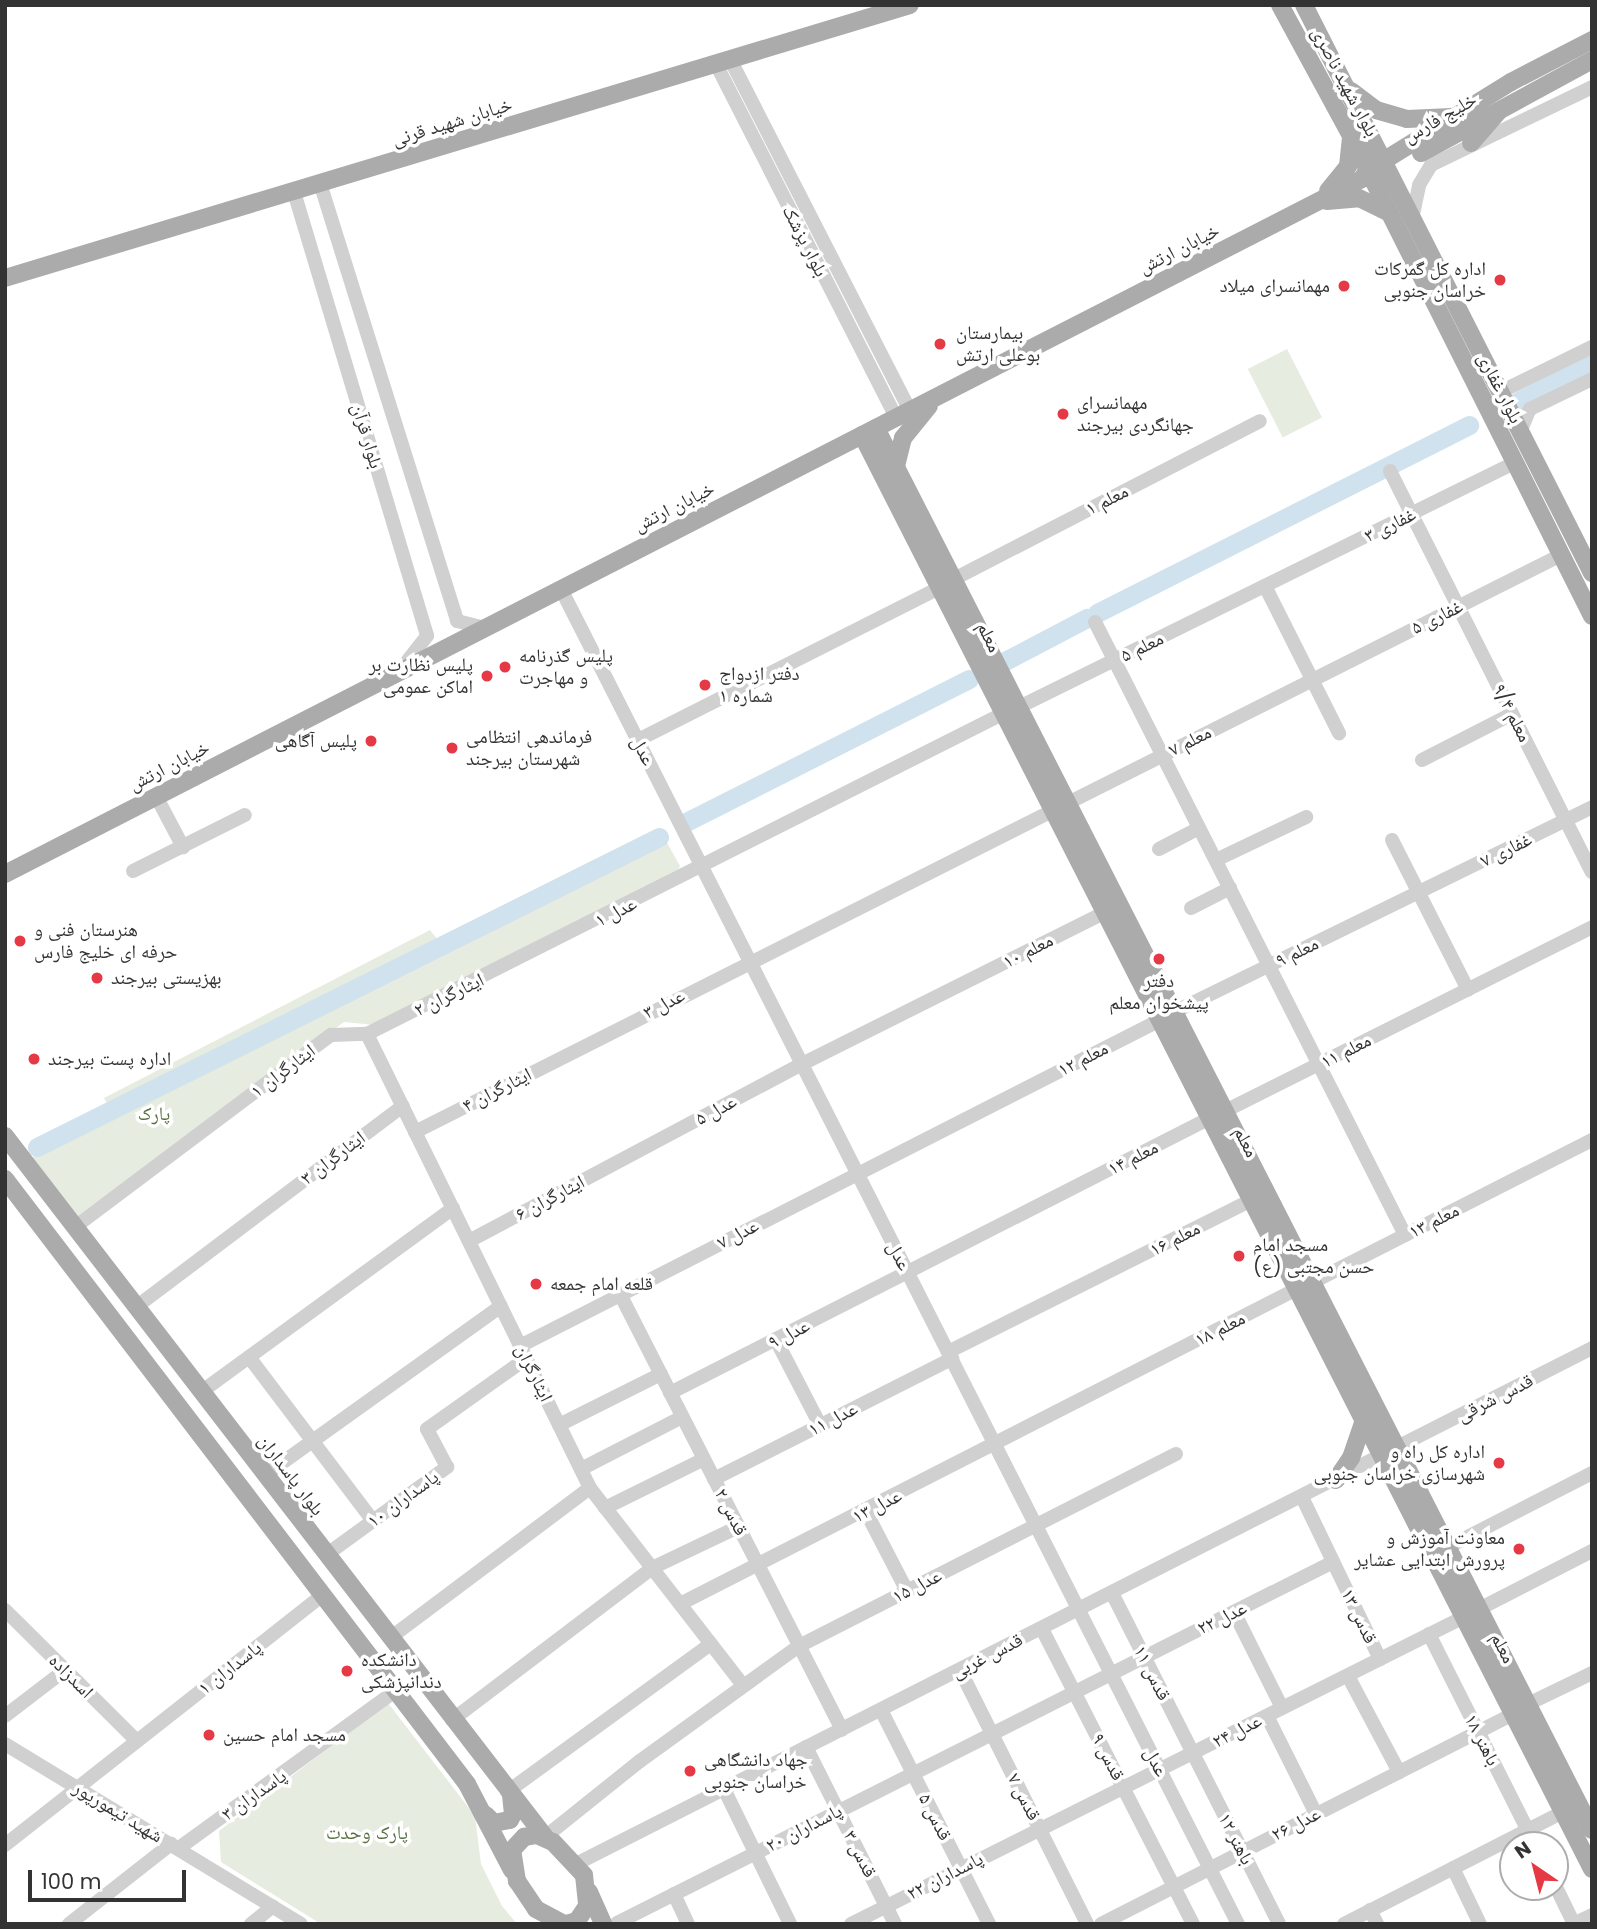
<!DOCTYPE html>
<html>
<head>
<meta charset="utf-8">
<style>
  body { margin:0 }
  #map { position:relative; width:1597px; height:1929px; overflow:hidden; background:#fff; font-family:Poppins,"Noto Naskh Arabic",sans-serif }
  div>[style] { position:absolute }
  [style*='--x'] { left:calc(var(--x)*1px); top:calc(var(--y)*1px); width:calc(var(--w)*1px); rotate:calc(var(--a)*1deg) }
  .green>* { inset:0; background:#e6ecdf; transform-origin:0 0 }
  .river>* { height:19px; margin:-9.5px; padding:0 9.5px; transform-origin:9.5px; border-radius:9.5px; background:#cfe2ee }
  .minor>* { height:14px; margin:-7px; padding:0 7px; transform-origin:7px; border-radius:7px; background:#d0d0d0 }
  .major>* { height:18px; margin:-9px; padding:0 9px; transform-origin:9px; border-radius:9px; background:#ababab }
  .dots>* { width:19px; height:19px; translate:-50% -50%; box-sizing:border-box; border:4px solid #fff; border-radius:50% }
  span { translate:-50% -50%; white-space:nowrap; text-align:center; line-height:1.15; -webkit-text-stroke:7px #fff; paint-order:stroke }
  .street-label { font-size:19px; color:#333 }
  .poi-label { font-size:19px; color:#333 }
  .right { translate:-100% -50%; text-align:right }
  .left { translate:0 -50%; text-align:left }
  .park-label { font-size:19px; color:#56703f }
  .frame { position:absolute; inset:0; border:7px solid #333; pointer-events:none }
  .north { position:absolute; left:1499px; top:1831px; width:70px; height:70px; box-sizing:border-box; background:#fff; border:2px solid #adadad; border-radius:50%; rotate:325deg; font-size:19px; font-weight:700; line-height:28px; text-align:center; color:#333 }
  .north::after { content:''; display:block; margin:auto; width:24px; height:32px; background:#e63946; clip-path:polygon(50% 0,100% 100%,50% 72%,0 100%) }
  .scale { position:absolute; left:28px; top:1870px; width:158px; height:32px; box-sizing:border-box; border:4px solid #333; border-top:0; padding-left:9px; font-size:21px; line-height:24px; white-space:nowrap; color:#333; -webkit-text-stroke:5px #fff; paint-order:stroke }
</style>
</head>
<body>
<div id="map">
  <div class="green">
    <div style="left:1287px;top:349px;width:77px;height:44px;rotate:63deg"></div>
    <div style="clip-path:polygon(661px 832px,680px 866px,676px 874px,375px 1025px,344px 1022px,77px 1217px,31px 1158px,114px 1116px,104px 1098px,430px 930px,437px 939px)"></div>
    <div style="clip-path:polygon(388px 1703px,475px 1816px,481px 1864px,502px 1906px,517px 1924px,321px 1924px,221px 1862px,219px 1831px)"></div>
  </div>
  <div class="river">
    <div style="--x:1518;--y:401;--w:83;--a:-26.6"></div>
    <div style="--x:1097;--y:613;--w:417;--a:-26.8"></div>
    <div style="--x:1005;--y:661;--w:93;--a:-27.7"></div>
    <div style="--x:686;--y:822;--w:317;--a:-26.8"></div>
    <div style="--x:37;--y:1147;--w:695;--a:-26.49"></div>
  </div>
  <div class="minor">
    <div style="--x:730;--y:59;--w:394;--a:62.9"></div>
    <div style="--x:716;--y:64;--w:396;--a:63"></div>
    <div style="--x:320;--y:183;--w:459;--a:72.6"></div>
    <div style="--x:457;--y:621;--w:29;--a:14"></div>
    <div style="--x:294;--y:192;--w:463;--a:73.3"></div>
    <div style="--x:427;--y:636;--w:42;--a:128.2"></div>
    <div style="--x:1412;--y:219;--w:35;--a:-78"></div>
    <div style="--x:1419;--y:185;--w:23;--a:-59"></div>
    <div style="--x:1431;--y:165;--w:179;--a:-25.8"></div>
    <div style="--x:1500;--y:392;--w:102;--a:-26.1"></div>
    <div style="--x:1520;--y:432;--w:25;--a:-67"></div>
    <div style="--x:1530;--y:409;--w:69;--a:-25.8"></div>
    <div style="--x:1390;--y:471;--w:449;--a:63.3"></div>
    <div style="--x:954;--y:579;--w:344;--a:-27.3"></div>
    <div style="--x:1265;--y:586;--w:165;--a:63.3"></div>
    <div style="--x:561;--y:589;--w:1497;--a:63.11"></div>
    <div style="--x:1095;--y:622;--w:687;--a:63.17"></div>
    <div style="--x:1019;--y:707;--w:552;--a:-26.24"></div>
    <div style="--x:638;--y:740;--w:339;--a:-26.8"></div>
    <div style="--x:1422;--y:760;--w:101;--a:-27.1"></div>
    <div style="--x:156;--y:796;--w:58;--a:62.1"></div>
    <div style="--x:1068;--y:803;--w:552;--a:-26.7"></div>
    <div style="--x:1392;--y:840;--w:168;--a:63.1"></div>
    <div style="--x:1159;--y:849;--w:45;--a:-27.7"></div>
    <div style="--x:1216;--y:860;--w:100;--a:-25.5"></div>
    <div style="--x:133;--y:871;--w:125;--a:-26.6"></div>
    <div style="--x:1191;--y:908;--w:44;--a:-27.1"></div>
    <div style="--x:1174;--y:1012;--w:466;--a:-26.1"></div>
    <div style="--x:367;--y:1034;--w:506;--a:63.84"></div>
    <div style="--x:590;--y:1488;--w:249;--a:52.2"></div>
    <div style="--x:1225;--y:1111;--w:411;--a:-26.6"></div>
    <div style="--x:415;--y:1132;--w:716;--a:-26.74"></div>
    <div style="--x:75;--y:1227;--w:320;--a:-36.9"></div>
    <div style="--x:331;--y:1035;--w:36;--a:-2"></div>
    <div style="--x:367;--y:1034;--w:713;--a:-26.74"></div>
    <div style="--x:469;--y:1241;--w:377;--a:-28"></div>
    <div style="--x:802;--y:1064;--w:339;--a:-26.6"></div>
    <div style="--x:1313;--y:1282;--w:313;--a:-27"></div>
    <div style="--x:620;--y:1294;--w:489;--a:63"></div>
    <div style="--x:136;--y:1307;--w:334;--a:-37"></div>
    <div style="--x:776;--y:1340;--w:96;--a:62.6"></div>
    <div style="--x:520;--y:1346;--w:718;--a:-26.99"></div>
    <div style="--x:948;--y:1352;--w:340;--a:-26.6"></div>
    <div style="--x:249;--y:1357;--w:206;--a:52.9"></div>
    <div style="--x:201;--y:1392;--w:312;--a:-36.1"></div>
    <div style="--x:670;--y:1393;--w:606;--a:-26.99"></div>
    <div style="--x:559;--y:1425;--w:114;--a:-26.6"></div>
    <div style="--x:581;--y:1469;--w:114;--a:-27.2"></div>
    <div style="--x:265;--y:1475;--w:290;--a:-35.6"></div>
    <div style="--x:714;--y:1479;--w:267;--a:-26.8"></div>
    <div style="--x:1302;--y:1497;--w:180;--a:64.3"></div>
    <div style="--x:605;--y:1508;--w:110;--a:-26.3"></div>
    <div style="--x:866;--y:1512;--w:89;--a:62.6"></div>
    <div style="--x:1448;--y:1547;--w:162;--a:-27.2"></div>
    <div style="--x:326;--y:1555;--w:150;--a:-36"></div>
    <div style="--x:447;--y:1467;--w:43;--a:-117.8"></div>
    <div style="--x:427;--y:1429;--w:123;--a:-35.4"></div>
    <div style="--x:1112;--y:1593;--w:371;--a:63.2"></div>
    <div style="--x:680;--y:1604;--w:693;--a:-27.05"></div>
    <div style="--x:1479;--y:1609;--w:127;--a:-27.2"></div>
    <div style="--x:5;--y:1610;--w:186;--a:44.8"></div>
    <div style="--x:1234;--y:1612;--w:107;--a:63.4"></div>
    <div style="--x:1042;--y:1629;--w:331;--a:62.9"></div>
    <div style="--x:1429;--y:1634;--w:236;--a:63.3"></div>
    <div style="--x:390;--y:1638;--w:250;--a:-36.9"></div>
    <div style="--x:960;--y:1670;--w:284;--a:63.4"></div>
    <div style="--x:1348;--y:1676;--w:109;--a:62"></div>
    <div style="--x:1528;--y:1704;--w:71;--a:-25.8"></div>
    <div style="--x:881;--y:1710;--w:240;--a:63.2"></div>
    <div style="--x:5;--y:1716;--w:76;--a:-37.5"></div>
    <div style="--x:1267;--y:1716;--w:110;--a:63.4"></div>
    <div style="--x:452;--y:1720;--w:251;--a:-37.2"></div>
    <div style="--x:652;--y:1568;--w:95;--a:-25.5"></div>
    <div style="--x:5;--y:1744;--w:346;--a:31.3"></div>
    <div style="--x:806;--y:1747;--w:198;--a:63.3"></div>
    <div style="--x:724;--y:1789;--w:150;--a:63.9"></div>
    <div style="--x:507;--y:1792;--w:252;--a:-36"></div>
    <div style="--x:545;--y:1837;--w:122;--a:-38.7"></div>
    <div style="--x:640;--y:1761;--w:196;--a:-35.9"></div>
    <div style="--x:799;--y:1646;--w:423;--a:-27"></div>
    <div style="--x:5;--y:1845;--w:405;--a:-38.2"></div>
    <div style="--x:179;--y:1848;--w:267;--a:-36"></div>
    <div style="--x:576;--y:1864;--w:1140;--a:-26.92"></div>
    <div style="--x:1453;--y:1868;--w:62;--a:64.3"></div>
    <div style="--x:1555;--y:1885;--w:43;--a:64"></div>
    <div style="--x:674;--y:1894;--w:33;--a:65"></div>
    <div style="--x:1370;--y:1910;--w:16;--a:63"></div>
    <div style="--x:617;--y:1923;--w:802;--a:-26.76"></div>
    <div style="--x:69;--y:1924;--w:130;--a:-38.1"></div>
    <div style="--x:251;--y:1924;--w:28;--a:-39"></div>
    <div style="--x:851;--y:1924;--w:686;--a:-26.6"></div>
    <div style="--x:1101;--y:1924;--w:462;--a:-27"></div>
    <div style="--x:1344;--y:1924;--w:246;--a:-27.1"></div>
    <div style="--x:1573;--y:1924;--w:21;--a:-25"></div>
  </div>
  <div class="major">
    <div style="--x:1280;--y:5;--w:149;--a:61.5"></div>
    <div style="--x:1351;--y:136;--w:537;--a:63.34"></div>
    <div style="--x:1304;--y:5;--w:637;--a:63.11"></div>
    <div style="--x:1351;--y:91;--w:31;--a:37"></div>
    <div style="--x:1376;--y:110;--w:32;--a:16"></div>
    <div style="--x:1407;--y:119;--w:44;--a:-2.6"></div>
    <div style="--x:1471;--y:143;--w:41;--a:-48.9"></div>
    <div style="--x:1421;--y:153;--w:195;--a:-28.5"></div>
    <div style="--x:1328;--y:191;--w:32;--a:-51"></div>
    <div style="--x:1348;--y:166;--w:27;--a:-84"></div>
    <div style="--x:1327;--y:201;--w:32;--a:-5"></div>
    <div style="--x:1359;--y:198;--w:30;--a:26"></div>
    <div style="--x:5;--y:278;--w:945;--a:-16.79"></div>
    <div style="--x:876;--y:428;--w:1574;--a:62.95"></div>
    <div style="--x:862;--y:435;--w:1609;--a:63.02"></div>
    <div style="--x:896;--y:466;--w:29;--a:-76"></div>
    <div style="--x:903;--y:438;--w:41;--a:-50.9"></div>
    <div style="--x:5;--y:874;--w:1525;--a:-27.12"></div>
    <div style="--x:1362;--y:179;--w:9;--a:-58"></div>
    <div style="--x:1367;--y:171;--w:169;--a:-31.7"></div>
    <div style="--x:1511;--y:82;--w:91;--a:-27.4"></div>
    <div style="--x:5;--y:1136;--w:885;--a:52.39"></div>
    <div style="--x:5;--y:1179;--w:761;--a:52.63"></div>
    <div style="--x:467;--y:1784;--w:97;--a:62.4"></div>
    <div style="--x:1336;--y:1480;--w:27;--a:-56"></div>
    <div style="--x:1351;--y:1458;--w:40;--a:-71.1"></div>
    <div style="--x:486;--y:1815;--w:11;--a:45"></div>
    <div style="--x:494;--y:1823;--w:16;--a:-11"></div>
    <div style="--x:510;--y:1820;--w:7;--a:-63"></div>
    <div style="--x:513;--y:1814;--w:18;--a:-96"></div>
    <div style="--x:589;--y:1892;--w:35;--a:66"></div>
    <div style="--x:564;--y:1924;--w:32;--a:-152"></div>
    <div style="--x:536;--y:1909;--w:34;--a:-124"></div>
    <div style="--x:517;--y:1881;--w:31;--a:-99"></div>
    <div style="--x:512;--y:1850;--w:18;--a:-47"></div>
    <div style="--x:524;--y:1837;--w:13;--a:-9"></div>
    <div style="--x:537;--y:1835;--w:17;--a:24"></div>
    <div style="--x:553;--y:1842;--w:45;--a:46.8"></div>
    <div style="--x:584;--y:1875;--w:31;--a:84"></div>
    <div style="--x:587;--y:1906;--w:18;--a:124"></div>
    <div style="--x:577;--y:1921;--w:11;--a:165"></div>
  </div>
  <div class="dots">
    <div style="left:1500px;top:280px;background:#e63946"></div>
    <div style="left:1344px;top:286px;background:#e63946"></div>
    <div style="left:940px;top:344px;background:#e63946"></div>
    <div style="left:1063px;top:414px;background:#e63946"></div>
    <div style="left:505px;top:667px;background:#e63946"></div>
    <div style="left:487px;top:676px;background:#e63946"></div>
    <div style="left:705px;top:685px;background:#e63946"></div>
    <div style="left:371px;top:741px;background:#e63946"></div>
    <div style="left:452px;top:748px;background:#e63946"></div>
    <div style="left:20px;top:941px;background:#e63946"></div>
    <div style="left:1159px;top:959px;background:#e63946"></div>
    <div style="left:97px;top:978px;background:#e63946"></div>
    <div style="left:34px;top:1059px;background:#e63946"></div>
    <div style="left:1239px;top:1256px;background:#e63946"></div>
    <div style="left:536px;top:1284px;background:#e63946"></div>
    <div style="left:1499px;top:1463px;background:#e63946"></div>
    <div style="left:1519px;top:1549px;background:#e63946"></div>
    <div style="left:347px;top:1671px;background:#e63946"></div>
    <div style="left:209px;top:1735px;background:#e63946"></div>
    <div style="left:690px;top:1771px;background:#e63946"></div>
  </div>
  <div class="street-label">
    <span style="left:1345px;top:82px;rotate:62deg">بلوار شهید ناصری</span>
    <span style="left:1440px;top:118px;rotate:-30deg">خلیج فارس</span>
    <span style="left:452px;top:122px;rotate:-17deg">خیابان شهید قرنی</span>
    <span style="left:805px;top:241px;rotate:63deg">بلوار پزشک</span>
    <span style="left:1179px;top:249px;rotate:-27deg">خیابان ارتش</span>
    <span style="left:1500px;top:388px;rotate:63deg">بلوار غفاری</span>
    <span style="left:367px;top:436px;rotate:73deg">بلوار قرآن</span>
    <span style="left:1107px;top:500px;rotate:-27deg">معلم ۱</span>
    <span style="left:674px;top:507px;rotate:-27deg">خیابان ارتش</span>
    <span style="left:1390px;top:525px;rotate:-26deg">غفاری ۳</span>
    <span style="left:1437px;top:617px;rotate:-26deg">غفاری ۵</span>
    <span style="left:989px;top:637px;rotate:64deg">معلم</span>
    <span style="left:1142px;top:647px;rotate:-26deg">معلم ۵</span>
    <span style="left:1512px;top:713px;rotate:63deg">معلم ۹/۴</span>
    <span style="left:1190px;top:741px;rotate:-27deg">معلم ۷</span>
    <span style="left:643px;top:751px;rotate:63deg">عدل</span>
    <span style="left:169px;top:766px;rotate:-27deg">خیابان ارتش</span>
    <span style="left:1506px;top:850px;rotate:-26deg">غفاری ۷</span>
    <span style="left:616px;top:912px;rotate:-27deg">عدل ۱</span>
    <span style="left:1028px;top:951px;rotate:-27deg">معلم ۱۰</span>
    <span style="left:1297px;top:952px;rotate:-26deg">معلم ۹</span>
    <span style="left:449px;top:995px;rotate:-26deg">ایثارگران ۲</span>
    <span style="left:664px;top:1004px;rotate:-27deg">عدل ۳</span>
    <span style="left:1346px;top:1051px;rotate:-27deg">معلم ۱۱</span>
    <span style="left:1083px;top:1059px;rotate:-27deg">معلم ۱۲</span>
    <span style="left:283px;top:1071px;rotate:-37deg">ایثارگران ۱</span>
    <span style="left:497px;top:1090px;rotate:-27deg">ایثارگران ۴</span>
    <span style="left:716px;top:1110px;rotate:-28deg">عدل ۵</span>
    <span style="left:1246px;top:1142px;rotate:63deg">معلم</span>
    <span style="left:333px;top:1158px;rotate:-37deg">ایثارگران ۳</span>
    <span style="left:1133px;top:1158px;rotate:-27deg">معلم ۱۴</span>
    <span style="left:550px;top:1198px;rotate:-28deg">ایثارگران ۶</span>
    <span style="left:1434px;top:1221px;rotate:-27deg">معلم ۱۳</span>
    <span style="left:738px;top:1234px;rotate:-27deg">عدل ۷</span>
    <span style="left:1175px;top:1239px;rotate:-27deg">معلم ۱۶‌</span>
    <span style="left:899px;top:1256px;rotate:63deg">عدل</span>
    <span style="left:1220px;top:1329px;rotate:-27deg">معلم ۱۸</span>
    <span style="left:789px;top:1334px;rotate:-27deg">عدل ۹</span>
    <span style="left:534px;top:1373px;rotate:64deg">ایثارگران</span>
    <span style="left:1495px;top:1398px;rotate:-27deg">قدس شرقی</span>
    <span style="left:833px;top:1419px;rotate:-27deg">عدل ۱۱</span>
    <span style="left:291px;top:1475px;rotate:53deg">بلوار پاسداران</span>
    <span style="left:403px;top:1499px;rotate:-36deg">پاسداران ۱۰</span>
    <span style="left:877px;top:1506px;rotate:-27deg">عدل ۱۳</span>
    <span style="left:731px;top:1512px;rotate:63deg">قدس ۲</span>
    <span style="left:917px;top:1586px;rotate:-27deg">عدل ۱۵</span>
    <span style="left:1359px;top:1616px;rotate:64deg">قدس ۱۳</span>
    <span style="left:1222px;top:1618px;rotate:-26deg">عدل ۲۲</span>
    <span style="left:1503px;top:1648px;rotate:63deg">معلم</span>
    <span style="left:987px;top:1656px;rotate:-27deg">قدس غربی</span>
    <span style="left:230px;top:1668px;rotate:-38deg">پاسداران ۱</span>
    <span style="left:1152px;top:1673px;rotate:63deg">قدس ۱۱</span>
    <span style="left:71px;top:1676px;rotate:45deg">اسدزاده</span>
    <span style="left:1237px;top:1731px;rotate:-27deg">عدل ۲۴</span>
    <span style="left:1482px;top:1740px;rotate:63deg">باهنر ۱۸</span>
    <span style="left:1108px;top:1757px;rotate:63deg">قدس ۹</span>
    <span style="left:1156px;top:1762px;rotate:63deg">عدل</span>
    <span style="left:254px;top:1795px;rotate:-35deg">پاسداران ۳</span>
    <span style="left:1024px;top:1797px;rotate:63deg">قدس ۷</span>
    <span style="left:118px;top:1812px;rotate:31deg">شهید تیمورپور</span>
    <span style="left:935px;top:1817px;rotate:63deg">قدس ۵</span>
    <span style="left:1296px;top:1824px;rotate:-27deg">عدل ۲۶</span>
    <span style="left:804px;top:1828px;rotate:-27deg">پاسداران ۲۰</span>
    <span style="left:1236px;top:1839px;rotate:63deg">باهنر ۱۲</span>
    <span style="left:860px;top:1854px;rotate:63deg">قدس ۳</span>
    <span style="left:945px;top:1876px;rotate:-27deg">پاسداران ۲۲</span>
  </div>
  <div class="poi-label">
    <span class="right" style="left:1486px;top:280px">اداره کل گمرکات<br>خراسان جنوبی</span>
    <span class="right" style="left:1330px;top:286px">مهمانسرای میلاد</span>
    <span class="left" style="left:956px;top:344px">بیمارستان<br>بوعلی ارتش</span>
    <span class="left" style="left:1077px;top:414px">مهمانسرای<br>جهانگردی بیرجند</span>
    <span class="left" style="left:519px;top:667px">پلیس گذرنامه<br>و مهاجرت</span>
    <span class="right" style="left:473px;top:676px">پلیس نظارت بر<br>اماکن عمومی</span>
    <span class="left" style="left:719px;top:685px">دفتر ازدواج<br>شماره ۱</span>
    <span class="left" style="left:466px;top:748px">فرماندهی انتظامی<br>شهرستان بیرجند</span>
    <span class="right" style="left:357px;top:741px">پلیس آگاهی</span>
    <span class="left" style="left:34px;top:941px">هنرستان فنی و<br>حرفه ای خلیج فارس</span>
    <span class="left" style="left:111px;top:978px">بهزیستی بیرجند</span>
    <span style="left:1159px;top:992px">دفتر<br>پیشخوان معلم</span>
    <span class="left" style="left:48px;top:1059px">اداره پست بیرجند</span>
    <span class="left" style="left:1253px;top:1256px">مسجد امام<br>حسن مجتبی (ع)</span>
    <span class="left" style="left:550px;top:1284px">قلعه امام جمعه</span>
    <span class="right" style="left:1485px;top:1463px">اداره کل راه و<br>شهرسازی خراسان جنوبی</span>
    <span class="right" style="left:1505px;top:1549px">معاونت آموزش و<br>پرورش ابتدایی عشایر</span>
    <span class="left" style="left:361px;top:1671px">دانشکده<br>دندانپزشکی</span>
    <span class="left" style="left:223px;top:1735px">مسجد امام حسین</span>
    <span class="left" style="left:704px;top:1771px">جهاد دانشگاهی<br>خراسان جنوبی</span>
  </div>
  <div class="park-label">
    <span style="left:154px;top:1114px">پارک</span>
    <span style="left:367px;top:1833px">پارک وحدت</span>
  </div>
  <div class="frame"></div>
  <div class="north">N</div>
  <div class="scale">100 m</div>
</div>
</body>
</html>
